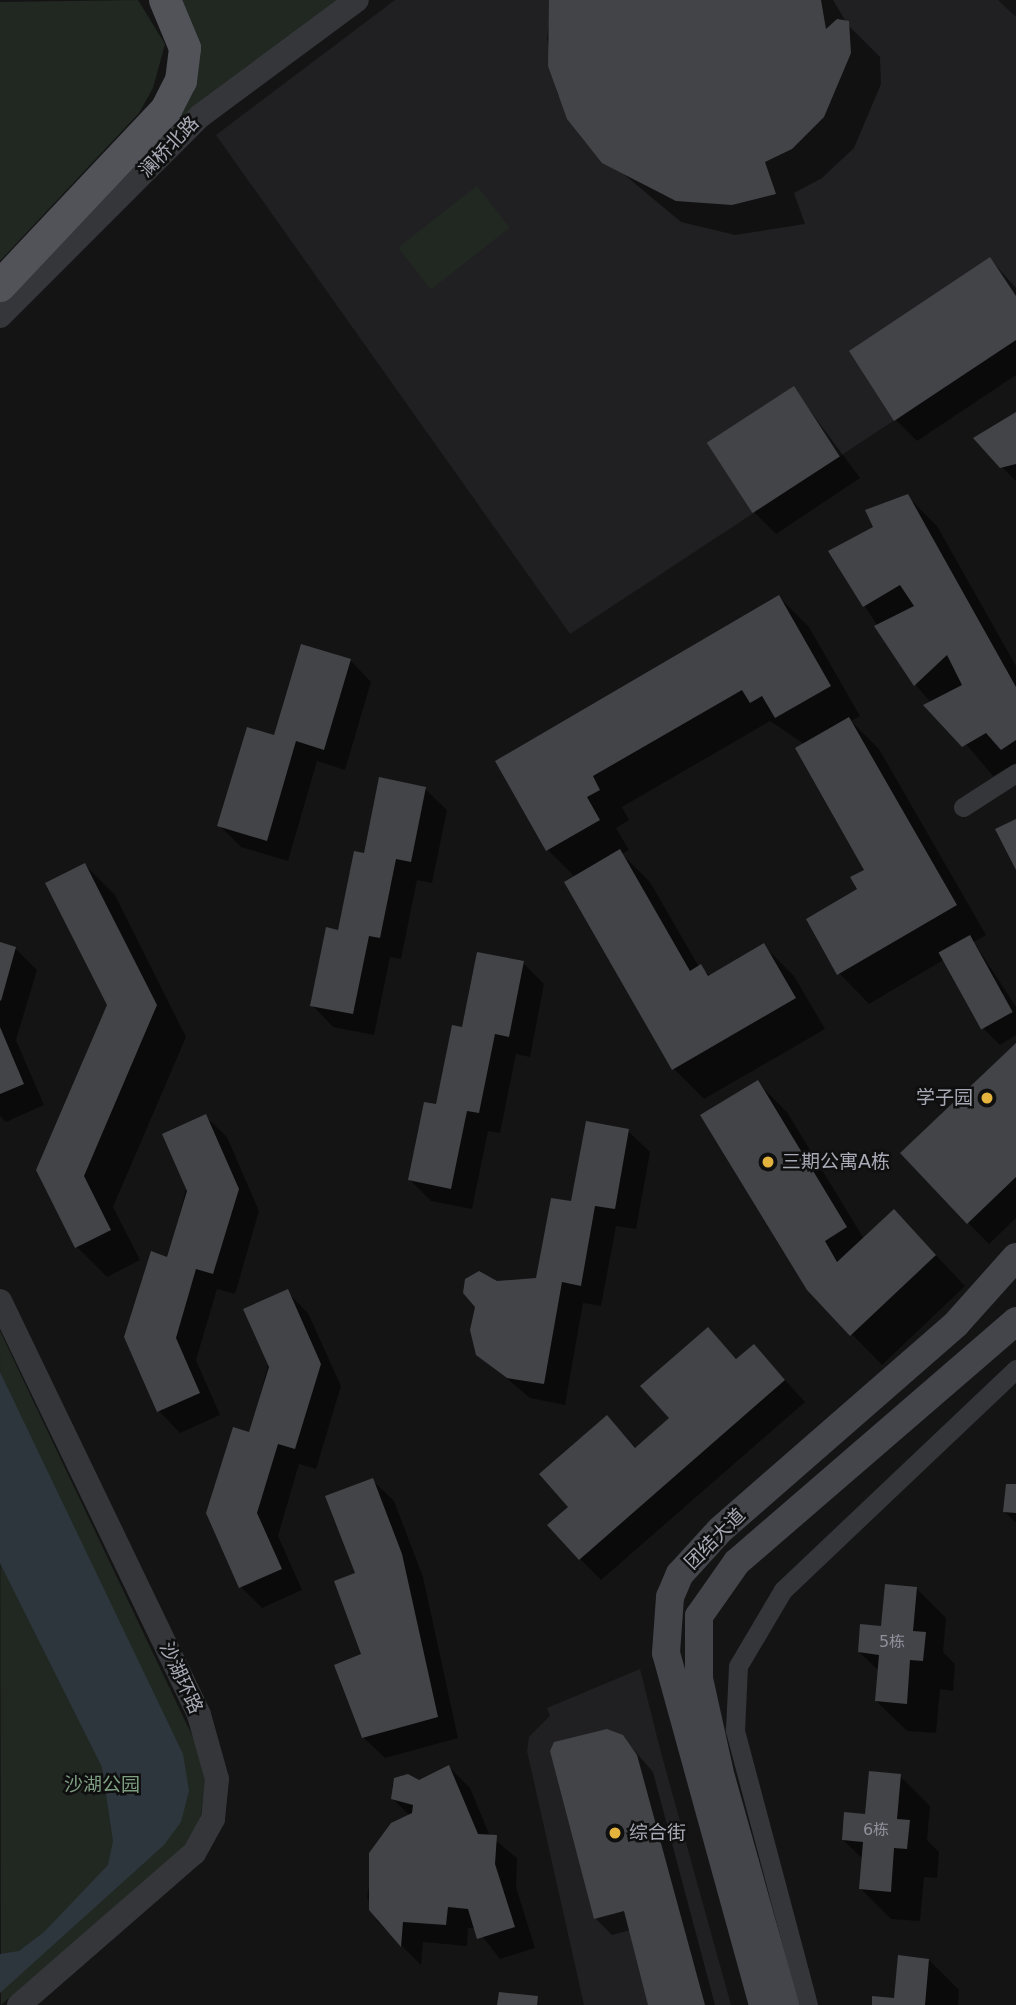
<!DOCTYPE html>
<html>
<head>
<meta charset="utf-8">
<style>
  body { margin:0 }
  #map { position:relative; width:1016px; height:2005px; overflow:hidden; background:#141415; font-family:"DejaVu Sans","Noto Sans SC",sans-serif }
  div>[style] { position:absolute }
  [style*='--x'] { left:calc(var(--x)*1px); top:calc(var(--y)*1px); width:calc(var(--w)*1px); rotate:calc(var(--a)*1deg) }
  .built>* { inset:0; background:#202022 }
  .green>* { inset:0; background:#202821; transform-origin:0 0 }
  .water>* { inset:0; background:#2e363d }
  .shadow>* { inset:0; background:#0007 }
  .building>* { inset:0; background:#434448; transform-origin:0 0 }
  .minor>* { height:19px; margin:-9.5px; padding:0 9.5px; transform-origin:9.5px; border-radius:9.5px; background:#35363a }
  .tertiary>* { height:24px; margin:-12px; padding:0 12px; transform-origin:12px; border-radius:12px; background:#35363a }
  .secondary>* { height:28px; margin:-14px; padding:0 14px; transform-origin:14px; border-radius:14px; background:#43454a }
  .primary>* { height:32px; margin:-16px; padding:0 16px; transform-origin:16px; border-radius:16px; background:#515359 }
  .dots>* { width:19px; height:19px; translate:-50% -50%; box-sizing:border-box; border:4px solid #0f0f10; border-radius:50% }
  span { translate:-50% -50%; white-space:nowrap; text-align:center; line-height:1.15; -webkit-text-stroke:5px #0f0f10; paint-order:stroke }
  .number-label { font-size:16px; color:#8e909a }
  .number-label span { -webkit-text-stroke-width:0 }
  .street-label { font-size:19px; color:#a7aab5 }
  .poi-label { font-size:19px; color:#a7aab5 }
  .right { translate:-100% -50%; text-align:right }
  .left { translate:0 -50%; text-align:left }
  .park-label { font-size:19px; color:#7f9f82 }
</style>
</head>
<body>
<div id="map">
  <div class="built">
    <div style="clip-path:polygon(395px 0,998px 0,1016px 17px,1016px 340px,570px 634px,216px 135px)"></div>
    <div style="clip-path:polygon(640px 1669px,660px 1749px,731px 2005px,584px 2005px,527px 1751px,529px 1737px,550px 1716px,547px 1708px)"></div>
  </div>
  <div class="green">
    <div style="clip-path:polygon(138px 0,165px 44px,153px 88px,139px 113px,0 261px,0 2px)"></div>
    <div style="clip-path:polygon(182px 0,347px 0,171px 134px,166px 129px,199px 56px)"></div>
    <div style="left:477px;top:186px;width:53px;height:100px;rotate:52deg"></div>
    <div style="clip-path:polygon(0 1331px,198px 1748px,206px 1780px,200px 1820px,180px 1853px,1px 2005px)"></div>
  </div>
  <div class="water">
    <div style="clip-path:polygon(0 1372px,183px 1754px,189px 1791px,181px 1822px,164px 1845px,0 1993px,0 1954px,19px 1951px,44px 1932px,108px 1865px,113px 1841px,102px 1767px,0 1563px)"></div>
  </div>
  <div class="shadow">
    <div style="clip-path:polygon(553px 0,833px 0,848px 25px,880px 57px,881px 84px,854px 148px,822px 178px,794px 193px,805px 224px,735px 235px,681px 222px,584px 141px,557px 93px,547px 38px)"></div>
    <div style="clip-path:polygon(990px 259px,1016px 288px,1016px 375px,917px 441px,896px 420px)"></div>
    <div style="clip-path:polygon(794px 389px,860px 478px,776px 534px,755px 513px)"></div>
    <div style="clip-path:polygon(1016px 414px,1016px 481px,1001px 466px)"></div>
    <div style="clip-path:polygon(907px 496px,937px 526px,1016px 666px,1016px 763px,993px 776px,915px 684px,830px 552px,876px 528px)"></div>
    <div style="clip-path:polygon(779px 597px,809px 627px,860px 716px,851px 721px,879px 749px,986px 935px,974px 942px,1016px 1007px,1016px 1035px,1000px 1045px,984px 1029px,945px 959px,869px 1004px,839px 973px,867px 870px,804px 744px,770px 721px,622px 807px,629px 820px,616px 828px,629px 850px,622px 854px,650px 882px,699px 967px,711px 976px,764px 946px,794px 976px,825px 1029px,704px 1099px,674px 1069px,566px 882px,575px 877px,548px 850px,497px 761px)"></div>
    <div style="clip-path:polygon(350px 660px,371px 682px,345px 770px,317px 761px,288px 861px,241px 847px,219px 825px,275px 737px)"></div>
    <div style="clip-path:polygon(425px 789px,447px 810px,432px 883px,417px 880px,401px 959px,390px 957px,374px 1035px,333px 1027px,312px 1005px,365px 855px)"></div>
    <div style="clip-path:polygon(85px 865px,115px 895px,186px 1037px,113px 1207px,140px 1260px,107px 1277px,77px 1247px,37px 1170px,109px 1005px)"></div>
    <div style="clip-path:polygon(0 944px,15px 948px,37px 970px,16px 1040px,44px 1105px,6px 1122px,0 1116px)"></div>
    <div style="clip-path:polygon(523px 963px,544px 984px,530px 1057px,516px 1054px,500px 1133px,488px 1131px,472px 1209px,431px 1201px,410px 1180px,464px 1029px)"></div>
    <div style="clip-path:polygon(1016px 1045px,1016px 1218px,989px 1244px,968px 1223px)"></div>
    <div style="clip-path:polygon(757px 1082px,787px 1112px,864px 1239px,894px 1211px,965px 1286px,882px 1365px,808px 1289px)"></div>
    <div style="clip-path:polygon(205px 1116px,227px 1137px,259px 1211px,235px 1294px,217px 1289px,196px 1360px,220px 1415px,180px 1433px,159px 1411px,126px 1337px,168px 1259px)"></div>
    <div style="clip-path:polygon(628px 1131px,650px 1152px,636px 1229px,616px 1226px,601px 1306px,583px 1303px,565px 1405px,530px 1398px,478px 1354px,496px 1282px,538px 1279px,573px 1203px)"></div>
    <div style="clip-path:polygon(287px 1292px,308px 1313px,341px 1386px,316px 1469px,299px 1464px,278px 1536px,302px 1590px,262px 1608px,241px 1587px,250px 1434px)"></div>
    <div style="clip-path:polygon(708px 1329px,738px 1360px,754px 1346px,805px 1402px,601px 1580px,580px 1559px,570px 1507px,607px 1417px,637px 1449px,671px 1419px)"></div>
    <div style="clip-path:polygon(372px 1480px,394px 1501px,423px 1577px,458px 1738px,385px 1758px,363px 1737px)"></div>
    <div style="clip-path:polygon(1016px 1486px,1016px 1523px,1005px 1512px)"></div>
    <div style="clip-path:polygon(916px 1588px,946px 1618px,943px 1652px,955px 1664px,953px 1691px,940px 1689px,936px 1733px,907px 1731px,876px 1701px,879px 1671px,859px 1652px)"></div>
    <div style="clip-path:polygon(622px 1736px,653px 1772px,715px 2005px,650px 2005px,631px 1930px,612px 1935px,595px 1918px)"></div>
    <div style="clip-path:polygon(449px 1767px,470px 1788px,490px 1836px,517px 1858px,516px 1887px,535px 1948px,500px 1959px,476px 1928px,468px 1928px,467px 1946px,423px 1942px,421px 1965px,377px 1921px,367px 1897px,377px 1843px,410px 1816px,393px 1799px,392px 1785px,401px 1776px,419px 1782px)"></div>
    <div style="clip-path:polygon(900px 1776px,930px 1806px,927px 1840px,939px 1852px,937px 1878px,924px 1877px,920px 1921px,891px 1919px,860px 1888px,863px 1859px,843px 1840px)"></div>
    <div style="clip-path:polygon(929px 1960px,959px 1990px,958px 2005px,873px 2005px,895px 2000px)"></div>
  </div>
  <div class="building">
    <div style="clip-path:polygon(549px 0,821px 0,826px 29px,837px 19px,849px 21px,851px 53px,824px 117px,792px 149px,765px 162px,776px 194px,732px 205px,676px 201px,602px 163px,567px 119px,548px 66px)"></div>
    <div style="clip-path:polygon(990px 257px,1016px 296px,1016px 340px,894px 421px,849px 351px)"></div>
    <div style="left:794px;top:386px;width:84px;height:104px;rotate:57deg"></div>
    <div style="clip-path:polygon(1016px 412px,1016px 464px,1000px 468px,973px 438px)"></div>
    <div style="clip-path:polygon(908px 494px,1016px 687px,1016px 740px,1001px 750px,986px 733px,962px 747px,923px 705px,962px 685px,947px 655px,914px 686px,874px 626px,914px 606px,900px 585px,863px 607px,828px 551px,873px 527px,865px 510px)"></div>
    <div style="clip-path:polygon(779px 595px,831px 686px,775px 718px,762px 696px,750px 703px,742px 690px,593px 776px,600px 790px,587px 797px,600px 820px,546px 851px,495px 761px)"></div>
    <div style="clip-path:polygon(301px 644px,351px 659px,324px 750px,296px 741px,267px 841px,217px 826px,247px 727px,274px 735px)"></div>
    <div style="clip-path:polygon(849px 717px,957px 905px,837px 975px,806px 919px,857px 889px,850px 877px,864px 870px,795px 748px)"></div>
    <div style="clip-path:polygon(379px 777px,426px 787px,411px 862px,396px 859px,380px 938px,369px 936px,353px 1014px,310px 1006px,326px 927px,338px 930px,354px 851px,364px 853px)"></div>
    <div style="clip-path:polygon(1016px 819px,1016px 870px,995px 829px)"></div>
    <div style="clip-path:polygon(620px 849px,690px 971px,701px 964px,708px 976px,764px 943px,796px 998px,672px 1070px,564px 882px)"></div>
    <div style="clip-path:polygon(85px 863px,157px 1005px,84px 1176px,111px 1230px,75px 1248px,36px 1170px,107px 1005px,45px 883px)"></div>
    <div style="left:970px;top:935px;width:88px;height:36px;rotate:61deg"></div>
    <div style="clip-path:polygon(0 942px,16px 947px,1px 1001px,0 1000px)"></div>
    <div style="clip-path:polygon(477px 952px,524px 961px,509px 1037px,495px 1034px,479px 1113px,467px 1111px,451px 1189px,408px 1180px,424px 1102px,436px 1104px,452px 1025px,462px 1027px)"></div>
    <div style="clip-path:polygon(0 1027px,24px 1084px,0 1094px)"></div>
    <div style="clip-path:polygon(1016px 1043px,1016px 1177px,967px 1224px,900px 1153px)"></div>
    <div style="clip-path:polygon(758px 1080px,847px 1227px,825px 1241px,837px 1262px,894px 1209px,936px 1255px,850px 1336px,807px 1290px,700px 1115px)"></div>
    <div style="clip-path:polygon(206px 1114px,239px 1189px,213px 1274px,196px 1269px,176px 1338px,200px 1393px,157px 1412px,124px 1337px,151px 1251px,167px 1257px,187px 1191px,162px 1134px)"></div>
    <div style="clip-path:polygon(586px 1121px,629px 1129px,615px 1209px,595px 1206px,581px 1286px,562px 1282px,544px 1384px,507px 1378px,476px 1355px,470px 1330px,475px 1307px,463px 1293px,465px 1279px,479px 1271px,497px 1281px,536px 1278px,551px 1198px,571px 1201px)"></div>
    <div style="clip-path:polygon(288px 1289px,321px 1364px,295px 1449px,278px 1444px,257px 1513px,282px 1569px,239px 1588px,206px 1513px,233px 1427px,249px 1432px,269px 1367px,243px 1309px)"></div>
    <div style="clip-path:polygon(708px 1327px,736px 1359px,754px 1344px,785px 1380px,579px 1560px,547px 1525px,568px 1507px,539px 1474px,607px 1415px,635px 1448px,669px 1418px,640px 1386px)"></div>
    <div style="clip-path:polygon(373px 1478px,402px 1554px,438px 1717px,362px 1738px,334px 1665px,361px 1654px,334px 1581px,355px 1573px,325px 1496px)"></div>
    <div style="clip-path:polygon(1006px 1484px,1016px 1484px,1016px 1513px,1003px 1512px)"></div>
    <div style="clip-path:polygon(885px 1584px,917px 1587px,913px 1631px,926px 1632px,923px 1661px,910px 1660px,907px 1704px,875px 1701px,879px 1655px,858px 1652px,860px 1624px,881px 1626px)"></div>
    <div style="clip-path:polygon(607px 1729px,623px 1735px,637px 1755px,705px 2005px,648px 2005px,624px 1911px,594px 1919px,550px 1751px,554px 1742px)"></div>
    <div style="clip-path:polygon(449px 1765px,478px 1834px,497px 1835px,495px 1864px,515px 1927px,477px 1939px,468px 1909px,448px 1907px,446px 1925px,403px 1922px,401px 1947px,369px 1910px,369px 1853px,391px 1823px,412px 1813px,413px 1805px,391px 1799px,394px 1778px,408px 1774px,419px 1780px)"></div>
    <div style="clip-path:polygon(869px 1771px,901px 1774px,897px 1819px,910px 1820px,907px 1849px,894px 1848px,891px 1892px,859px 1889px,863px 1842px,842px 1840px,844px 1812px,865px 1814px)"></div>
    <div style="clip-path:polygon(898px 1955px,929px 1959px,925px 2005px,872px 2005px,872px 1996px,894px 1998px)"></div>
    <div style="clip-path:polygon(499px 1992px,538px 1996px,537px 2005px,497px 2005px)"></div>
  </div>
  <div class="minor">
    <div style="--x:963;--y:807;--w:63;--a:-32.7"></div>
    <div style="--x:808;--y:2005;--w:285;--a:-104.9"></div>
    <div style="--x:735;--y:1730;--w:64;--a:-87.3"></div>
    <div style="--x:738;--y:1666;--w:88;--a:-59.4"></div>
    <div style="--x:783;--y:1590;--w:321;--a:-43.5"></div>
  </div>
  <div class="tertiary">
    <div style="--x:0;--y:316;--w:283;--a:-45"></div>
    <div style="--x:200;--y:116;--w:195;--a:-36.5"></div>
    <div style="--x:0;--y:1301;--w:459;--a:64.3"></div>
    <div style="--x:199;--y:1715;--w:66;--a:74.3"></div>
    <div style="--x:217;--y:1779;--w:40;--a:95.7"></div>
    <div style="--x:213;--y:1819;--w:39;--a:119"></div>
    <div style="--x:194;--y:1853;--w:232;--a:139"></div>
  </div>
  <div class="secondary">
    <div style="--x:763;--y:2005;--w:365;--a:-105.4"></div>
    <div style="--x:666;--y:1653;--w:56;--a:-85.9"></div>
    <div style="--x:670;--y:1597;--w:25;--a:-67"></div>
    <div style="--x:680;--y:1574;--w:59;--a:-47.7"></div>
    <div style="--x:720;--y:1530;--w:313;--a:-41.1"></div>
    <div style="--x:956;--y:1324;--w:90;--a:-48.2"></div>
    <div style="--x:785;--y:2005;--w:236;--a:-105.7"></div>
    <div style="--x:721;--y:1778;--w:101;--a:-102.5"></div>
    <div style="--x:699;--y:1679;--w:63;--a:-90"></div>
    <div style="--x:699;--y:1616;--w:66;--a:-54.9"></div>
    <div style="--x:737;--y:1562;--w:369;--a:-40.8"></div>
  </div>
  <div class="primary">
    <div style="--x:0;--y:286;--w:242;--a:-46.7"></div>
    <div style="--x:166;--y:110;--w:33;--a:-63"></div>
    <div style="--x:181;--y:81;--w:33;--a:-83"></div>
    <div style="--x:185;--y:48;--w:52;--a:-112.6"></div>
  </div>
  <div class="dots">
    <div style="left:987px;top:1098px;background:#e4b33d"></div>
    <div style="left:768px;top:1162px;background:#e4b33d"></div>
    <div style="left:615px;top:1833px;background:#e4b33d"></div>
  </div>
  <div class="number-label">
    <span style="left:892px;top:1642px">5栋</span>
    <span style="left:876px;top:1830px">6栋</span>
  </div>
  <div class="street-label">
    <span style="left:169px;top:147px;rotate:-46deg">澜桥北路</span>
    <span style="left:715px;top:1539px;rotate:-45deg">团结大道</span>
    <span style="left:181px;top:1678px;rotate:65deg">沙湖环路</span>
  </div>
  <div class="poi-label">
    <span class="right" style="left:973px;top:1098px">学子园</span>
    <span class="left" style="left:782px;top:1162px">三期公寓A栋</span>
    <span class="left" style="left:629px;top:1833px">综合街</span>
  </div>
  <div class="park-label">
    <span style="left:102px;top:1785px">沙湖公园</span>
  </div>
</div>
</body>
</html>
